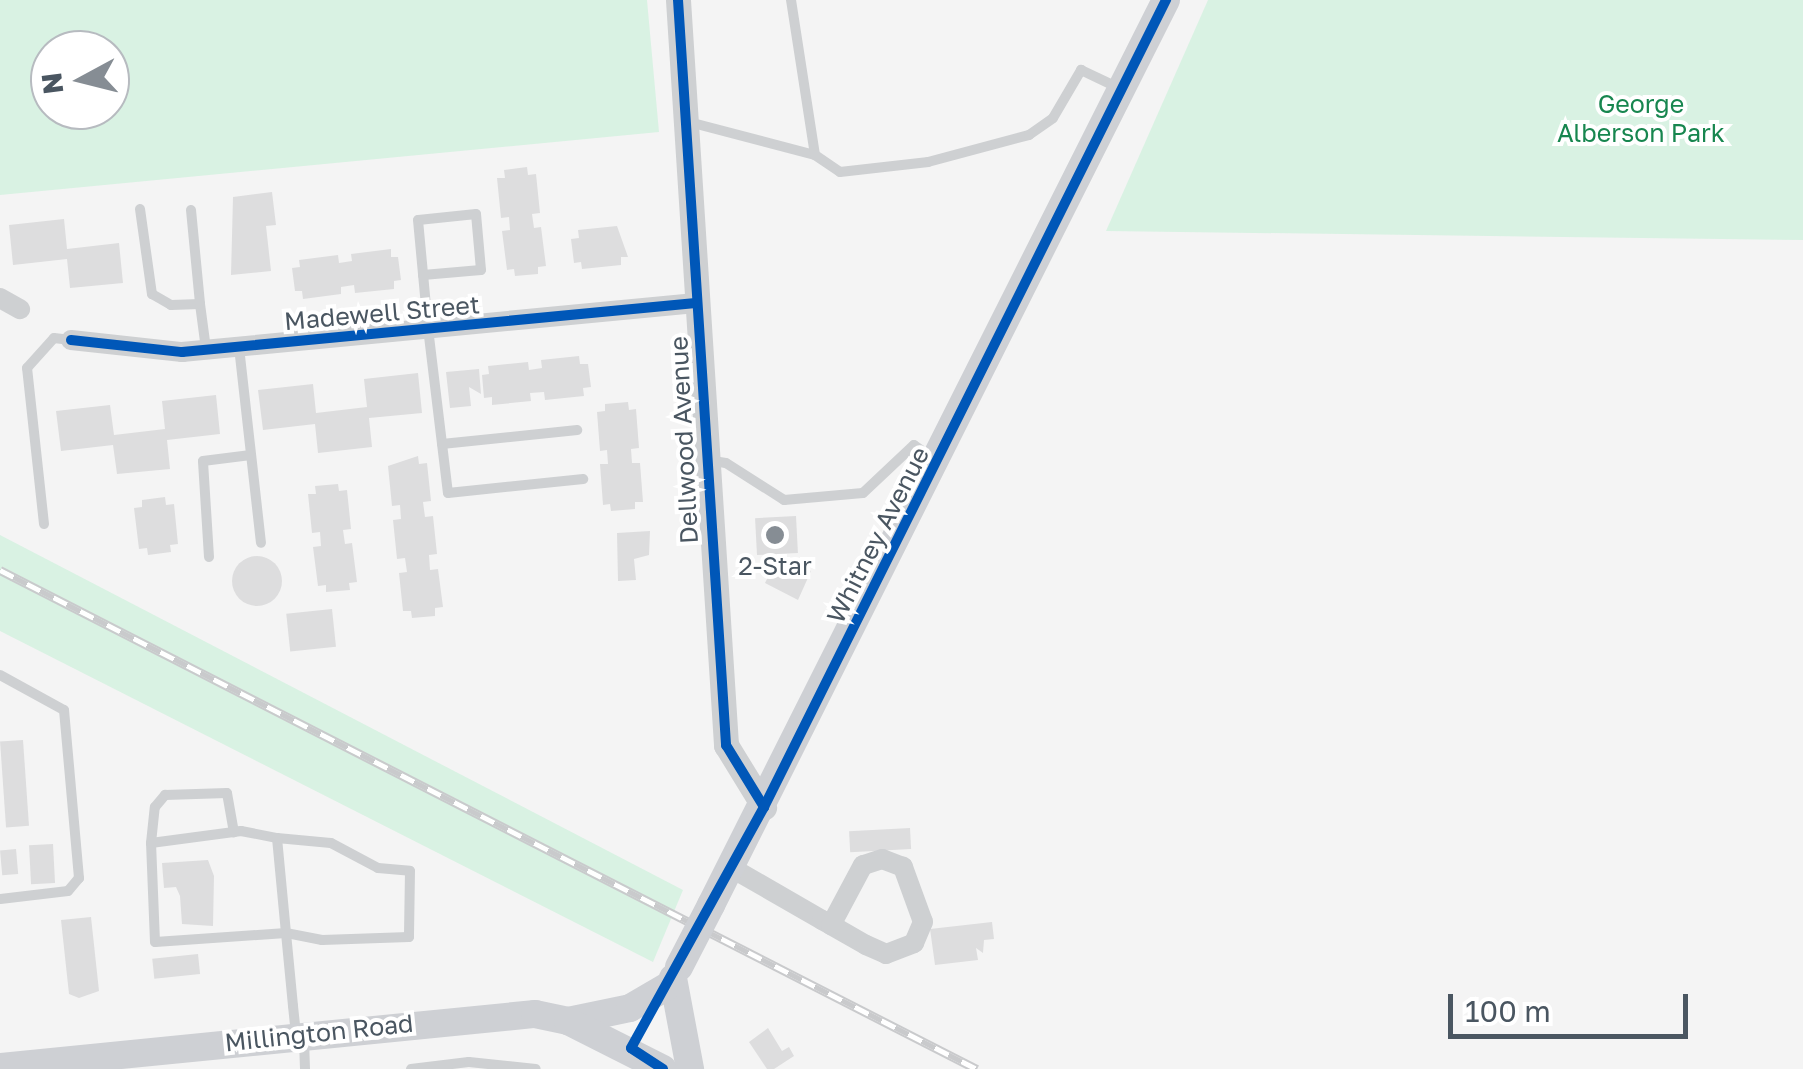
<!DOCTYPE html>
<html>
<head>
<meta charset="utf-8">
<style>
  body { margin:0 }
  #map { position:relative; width:1803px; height:1069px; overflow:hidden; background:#f4f4f4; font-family:"Golos Text",sans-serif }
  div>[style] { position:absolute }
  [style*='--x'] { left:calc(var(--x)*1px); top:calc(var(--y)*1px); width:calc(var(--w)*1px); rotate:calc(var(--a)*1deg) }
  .green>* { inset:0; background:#d9f2e3 }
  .building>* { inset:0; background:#ddddde; transform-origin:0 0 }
  .round { border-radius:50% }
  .service>* { height:10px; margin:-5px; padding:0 5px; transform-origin:5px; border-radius:5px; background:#ced0d2 }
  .minor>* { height:20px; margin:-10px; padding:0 10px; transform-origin:10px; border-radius:10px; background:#ced0d2 }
  .tertiary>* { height:25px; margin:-12.5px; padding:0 12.5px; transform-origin:12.5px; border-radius:12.5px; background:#ced0d2 }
  .secondary>* { height:28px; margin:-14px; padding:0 14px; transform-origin:14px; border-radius:14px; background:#ced0d4 }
  .rail>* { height:9px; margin-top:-4.5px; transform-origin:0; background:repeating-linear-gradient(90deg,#fff 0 15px,#c9cacc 0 30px); box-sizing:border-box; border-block:2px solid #c9cacc }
  .secondary-bridge>* { height:28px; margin:-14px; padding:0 14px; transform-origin:14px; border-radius:14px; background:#ced0d4 }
  .cycleway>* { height:10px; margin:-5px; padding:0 5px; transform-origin:5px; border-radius:5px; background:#0057b8 }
  .dots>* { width:28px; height:28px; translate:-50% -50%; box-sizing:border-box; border:5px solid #fff; border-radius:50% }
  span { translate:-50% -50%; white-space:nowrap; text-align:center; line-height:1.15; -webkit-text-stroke:8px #fff; paint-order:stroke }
  .park-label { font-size:25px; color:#17864f }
  .street-label { font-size:25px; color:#4a5661 }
  .poi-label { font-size:25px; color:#4a5661 }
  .north { position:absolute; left:30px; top:30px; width:100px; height:100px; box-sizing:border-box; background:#fff; border:2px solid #b7bbc0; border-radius:50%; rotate:263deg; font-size:28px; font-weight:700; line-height:40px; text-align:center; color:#4a5661 }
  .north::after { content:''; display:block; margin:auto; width:35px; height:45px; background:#868d94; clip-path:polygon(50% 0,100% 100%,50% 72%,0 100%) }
  .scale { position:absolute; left:1448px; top:994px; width:240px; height:45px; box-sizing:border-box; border:5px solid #4a5661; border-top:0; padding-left:12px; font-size:30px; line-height:35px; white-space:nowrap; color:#4a5661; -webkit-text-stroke:8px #fff; paint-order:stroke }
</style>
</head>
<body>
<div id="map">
  <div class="green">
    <div style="clip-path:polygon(evenodd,0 0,647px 0,659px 132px,0 195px,0 0,110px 50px,110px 110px,50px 110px,50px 50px,110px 50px)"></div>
    <div style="clip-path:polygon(1208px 0,1803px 0,1803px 240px,1106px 231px)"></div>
    <div style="clip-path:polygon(0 535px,683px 890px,653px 962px,0 631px)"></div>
  </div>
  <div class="building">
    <div style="clip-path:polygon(527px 167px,528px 175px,536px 174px,540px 213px,532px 214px,534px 228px,541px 227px,546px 266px,538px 267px,538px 274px,515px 276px,514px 269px,507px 270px,502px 231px,510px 230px,509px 217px,501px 218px,497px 178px,505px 178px,504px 170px)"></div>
    <div style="clip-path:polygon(272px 192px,276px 225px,266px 226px,271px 271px,231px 275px,233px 197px)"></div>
    <div style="clip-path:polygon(64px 219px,67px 249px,119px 243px,123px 283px,70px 288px,67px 259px,13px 265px,9px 225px)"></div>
    <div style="clip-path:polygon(617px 226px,628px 257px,621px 257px,621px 265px,582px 269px,581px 262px,574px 263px,571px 239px,579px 238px,578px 230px)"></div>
    <div style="clip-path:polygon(391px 249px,391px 257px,398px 257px,401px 280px,394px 281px,394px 289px,355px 293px,354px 285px,341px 287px,341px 294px,303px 299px,302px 291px,295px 291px,292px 268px,300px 267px,299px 260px,338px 255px,339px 263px,352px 261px,351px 254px)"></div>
    <div style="clip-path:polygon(579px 356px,580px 364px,588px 364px,591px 387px,583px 388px,584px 396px,545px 400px,544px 392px,530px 393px,531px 401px,492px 405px,492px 397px,484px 398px,482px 375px,489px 374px,488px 366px,528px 362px,529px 370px,542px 368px,541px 360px)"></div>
    <div style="clip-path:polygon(479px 369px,481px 394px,469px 387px,471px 406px,450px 408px,446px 372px)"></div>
    <div style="clip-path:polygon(418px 373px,422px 413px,369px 418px,372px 447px,318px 453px,315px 424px,263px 430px,258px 390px,313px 384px,316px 413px,367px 407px,364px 379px)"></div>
    <div style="clip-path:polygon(216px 395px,220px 434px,167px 440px,170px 469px,117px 474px,113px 445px,61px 451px,56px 411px,110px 405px,114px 435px,165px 429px,162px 401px)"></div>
    <div style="clip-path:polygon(628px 402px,629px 410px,636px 409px,639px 448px,631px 449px,632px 463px,640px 463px,643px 502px,635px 502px,635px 509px,611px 511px,610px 504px,603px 505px,600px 464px,608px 464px,607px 450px,600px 451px,597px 412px,605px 411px,605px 404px)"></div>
    <div style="clip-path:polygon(418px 456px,419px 464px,427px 463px,431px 501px,423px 502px,425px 517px,433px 516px,437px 554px,429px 555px,430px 570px,438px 569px,443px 607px,435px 608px,435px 616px,412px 618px,411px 611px,403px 611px,399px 573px,407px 572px,405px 558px,397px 559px,393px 520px,401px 519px,400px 505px,392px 506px,388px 466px)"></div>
    <div style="clip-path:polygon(338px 484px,339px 491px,347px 490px,351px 529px,343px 530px,345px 544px,352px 543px,357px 582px,349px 583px,350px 590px,326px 592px,326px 585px,318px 586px,313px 547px,321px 546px,320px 532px,312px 533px,308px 494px,316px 494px,315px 486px)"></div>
    <div style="clip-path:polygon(165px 497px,166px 505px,174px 504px,178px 544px,170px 545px,171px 552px,148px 555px,147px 548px,139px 549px,134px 508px,142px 507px,142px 500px)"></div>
    <div style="left:796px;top:516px;width:37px;height:41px;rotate:87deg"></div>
    <div style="clip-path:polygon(650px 531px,649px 555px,634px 559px,636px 580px,618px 581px,617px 533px)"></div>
    <div class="round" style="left:232px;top:556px;width:50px;height:50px"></div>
    <div style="clip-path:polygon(778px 557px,796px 573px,800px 565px,811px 571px,798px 600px,765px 583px)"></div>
    <div style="left:332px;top:609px;width:38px;height:46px;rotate:84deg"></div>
    <div style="left:23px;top:740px;width:86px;height:23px;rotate:86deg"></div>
    <div style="left:910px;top:828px;width:21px;height:61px;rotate:87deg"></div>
    <div style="left:53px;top:844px;width:39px;height:24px;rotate:87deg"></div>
    <div style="left:16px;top:849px;width:25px;height:16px;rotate:85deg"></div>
    <div style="clip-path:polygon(208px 860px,214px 876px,213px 926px,182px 924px,180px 896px,176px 887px,164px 888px,162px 863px)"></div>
    <div style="clip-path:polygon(91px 917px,99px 991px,79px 998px,69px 994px,61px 920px)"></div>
    <div style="clip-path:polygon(992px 922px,994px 939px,984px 940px,983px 953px,976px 948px,978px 960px,935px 965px,930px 929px)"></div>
    <div style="left:198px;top:954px;width:20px;height:46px;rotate:84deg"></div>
    <div style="clip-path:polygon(768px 1028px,782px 1051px,789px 1047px,794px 1056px,774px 1069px,767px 1069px,749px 1042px)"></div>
  </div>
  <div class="service">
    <div style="--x:689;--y:122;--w:130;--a:14.7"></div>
    <div style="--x:815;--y:155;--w:157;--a:-98.8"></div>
    <div style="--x:815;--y:155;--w:30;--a:34"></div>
    <div style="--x:840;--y:172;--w:89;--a:-6.5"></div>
    <div style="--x:928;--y:162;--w:105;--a:-15"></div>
    <div style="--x:1029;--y:135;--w:29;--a:-35"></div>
    <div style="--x:1053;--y:118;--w:56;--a:-59.7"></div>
    <div style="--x:1081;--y:70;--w:44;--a:25.4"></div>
    <div style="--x:140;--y:209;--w:86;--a:82"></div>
    <div style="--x:152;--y:294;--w:22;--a:30"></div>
    <div style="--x:171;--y:305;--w:29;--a:-2"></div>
    <div style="--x:200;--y:304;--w:45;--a:82.4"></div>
    <div style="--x:191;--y:210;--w:94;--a:84.5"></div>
    <div style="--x:423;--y:275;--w:58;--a:-4.9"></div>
    <div style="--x:481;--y:270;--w:56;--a:-95.1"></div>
    <div style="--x:476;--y:214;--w:58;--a:174.1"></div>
    <div style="--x:418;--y:220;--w:108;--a:84.7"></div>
    <div style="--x:428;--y:328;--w:166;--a:83.1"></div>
    <div style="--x:448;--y:493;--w:136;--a:-5.9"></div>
    <div style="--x:239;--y:347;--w:197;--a:83.6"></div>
    <div style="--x:442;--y:444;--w:136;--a:-5.9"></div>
    <div style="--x:707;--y:460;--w:19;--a:9"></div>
    <div style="--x:726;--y:463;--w:69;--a:32.5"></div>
    <div style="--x:784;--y:500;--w:79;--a:-5.1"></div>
    <div style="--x:863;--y:493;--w:70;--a:-43.3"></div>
    <div style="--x:914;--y:445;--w:24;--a:35"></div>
    <div style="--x:44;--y:524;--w:157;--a:-96.2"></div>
    <div style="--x:27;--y:368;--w:40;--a:-48"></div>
    <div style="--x:54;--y:338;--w:17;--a:7"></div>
    <div style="--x:209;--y:557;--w:96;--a:-93.6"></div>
    <div style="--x:203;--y:461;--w:48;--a:-7.1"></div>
    <div style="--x:0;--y:675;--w:73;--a:28.7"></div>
    <div style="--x:64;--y:710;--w:169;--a:84.9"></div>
    <div style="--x:79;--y:878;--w:17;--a:130"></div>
    <div style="--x:68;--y:891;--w:68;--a:173.3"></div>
    <div style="--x:277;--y:838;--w:54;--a:5.3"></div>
    <div style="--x:331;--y:843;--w:53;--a:28"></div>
    <div style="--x:378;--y:868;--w:32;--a:5"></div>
    <div style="--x:410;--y:871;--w:66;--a:90.9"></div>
    <div style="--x:409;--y:937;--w:87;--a:178"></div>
    <div style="--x:322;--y:940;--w:37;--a:-169"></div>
    <div style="--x:286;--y:933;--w:131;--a:176.1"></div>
    <div style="--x:155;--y:942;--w:99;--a:-92.3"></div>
    <div style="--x:151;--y:843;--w:91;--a:-7.6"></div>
    <div style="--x:241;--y:831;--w:37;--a:11"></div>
    <div style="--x:277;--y:838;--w:95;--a:84.6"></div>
    <div style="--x:286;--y:933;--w:73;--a:84.5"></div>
    <div style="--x:293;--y:1006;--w:28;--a:84"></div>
    <div style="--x:151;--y:843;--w:36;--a:-84"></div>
    <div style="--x:155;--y:807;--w:16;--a:-50"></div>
    <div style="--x:165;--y:795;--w:62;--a:-1.8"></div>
    <div style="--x:227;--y:793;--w:40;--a:80"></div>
    <div style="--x:304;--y:1040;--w:29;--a:88"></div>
    <div style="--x:411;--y:1069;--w:58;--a:-6.9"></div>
    <div style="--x:469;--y:1062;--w:67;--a:6"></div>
  </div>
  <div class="minor">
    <div style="--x:0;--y:298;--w:23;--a:29"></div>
    <div style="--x:71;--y:340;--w:112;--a:6.2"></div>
    <div style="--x:182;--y:352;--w:516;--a:-5.45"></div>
    <div style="--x:730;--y:867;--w:106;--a:29.9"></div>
    <div style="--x:822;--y:920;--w:10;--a:29"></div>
    <div style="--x:831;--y:925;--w:40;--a:29.7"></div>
    <div style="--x:866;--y:945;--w:22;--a:24"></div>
    <div style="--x:886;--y:954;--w:30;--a:-21"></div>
    <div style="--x:914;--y:943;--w:23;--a:-67"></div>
    <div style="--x:923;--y:922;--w:59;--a:-110"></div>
    <div style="--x:903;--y:867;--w:22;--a:-159"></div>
    <div style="--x:882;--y:859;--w:20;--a:162"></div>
    <div style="--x:863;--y:865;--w:68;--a:118.1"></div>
  </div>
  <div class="tertiary">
    <div style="--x:678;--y:0;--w:747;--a:86.31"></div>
    <div style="--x:726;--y:745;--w:73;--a:58.5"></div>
  </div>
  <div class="secondary">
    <div style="--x:711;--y:905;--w:1013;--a:-63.31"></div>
    <div style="--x:673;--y:978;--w:93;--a:79.4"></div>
    <div style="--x:568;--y:1021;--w:63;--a:-11.8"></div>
    <div style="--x:630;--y:1008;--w:44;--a:-30.1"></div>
    <div style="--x:0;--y:1067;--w:538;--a:-5.66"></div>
    <div style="--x:535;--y:1014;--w:34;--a:12"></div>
    <div style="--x:568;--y:1021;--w:106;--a:26.8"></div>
  </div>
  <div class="rail">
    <div style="--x:0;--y:570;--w:1097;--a:27.06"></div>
  </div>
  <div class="secondary-bridge">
    <div style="--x:679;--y:967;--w:70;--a:-62.7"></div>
  </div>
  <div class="cycleway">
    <div style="--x:678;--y:0;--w:747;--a:86.31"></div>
    <div style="--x:726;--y:745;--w:73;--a:58.5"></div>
    <div style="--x:71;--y:340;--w:112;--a:6.2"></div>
    <div style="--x:182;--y:352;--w:516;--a:-5.45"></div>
    <div style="--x:663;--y:1069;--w:38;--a:-147"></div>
    <div style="--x:631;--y:1048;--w:275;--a:-61.1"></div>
    <div style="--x:764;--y:807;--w:902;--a:-63.52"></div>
  </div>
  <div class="dots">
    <div style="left:775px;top:535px;background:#868d94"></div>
  </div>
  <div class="park-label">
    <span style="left:1641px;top:119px">George<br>Alberson Park</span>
  </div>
  <div class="street-label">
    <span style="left:382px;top:313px;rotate:-5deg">Madewell Street</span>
    <span style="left:684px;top:440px;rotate:-93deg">Dellwood Avenue</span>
    <span style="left:878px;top:535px;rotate:-63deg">Whitney Avenue</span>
    <span style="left:319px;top:1033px;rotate:-6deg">Millington Road</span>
  </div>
  <div class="poi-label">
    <span style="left:775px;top:566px">2-Star</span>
  </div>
  <div class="north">N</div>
  <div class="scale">100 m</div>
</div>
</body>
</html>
